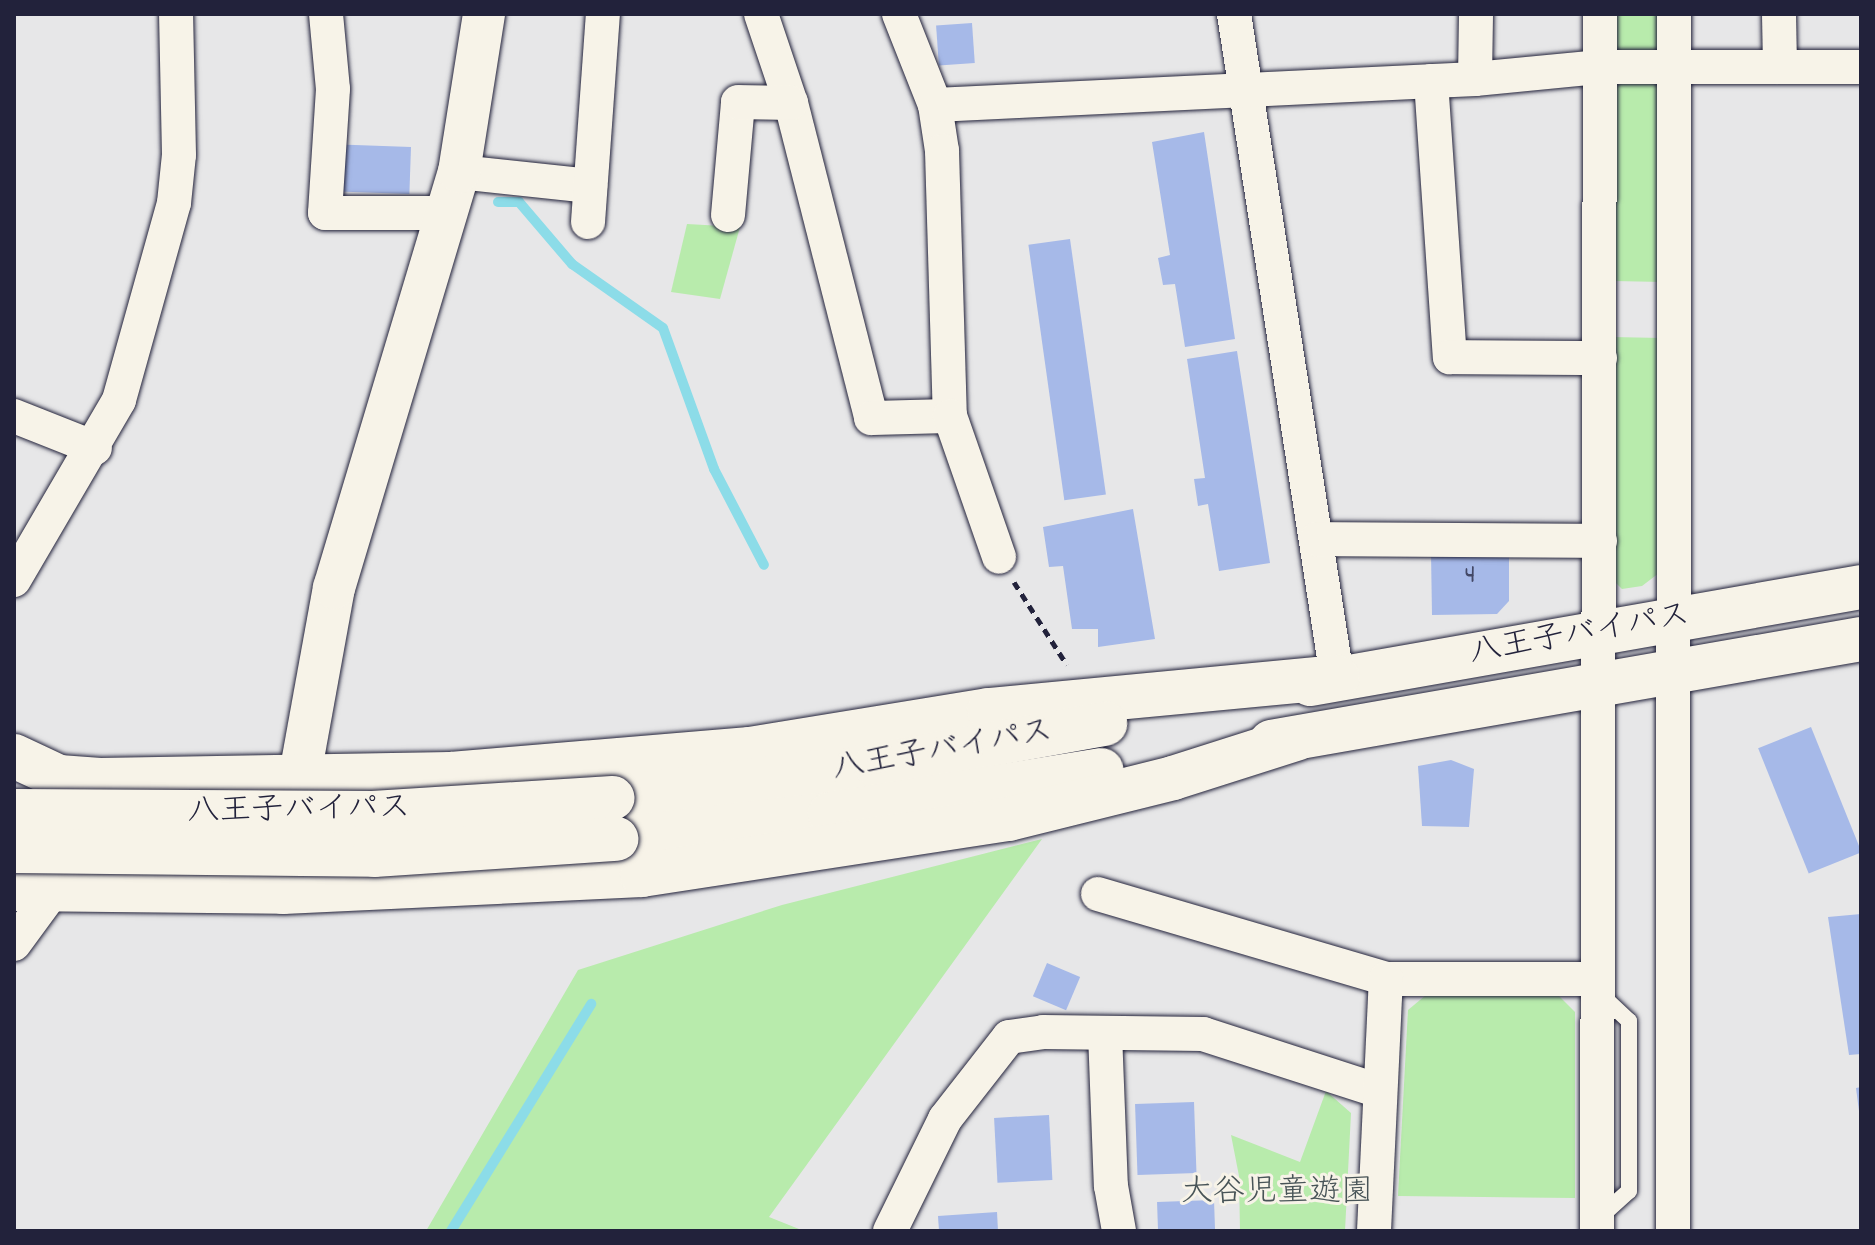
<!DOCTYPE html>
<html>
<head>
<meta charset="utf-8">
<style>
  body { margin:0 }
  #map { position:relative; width:1875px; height:1245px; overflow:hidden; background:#e7e7e8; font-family:Dekko,"Klee One",sans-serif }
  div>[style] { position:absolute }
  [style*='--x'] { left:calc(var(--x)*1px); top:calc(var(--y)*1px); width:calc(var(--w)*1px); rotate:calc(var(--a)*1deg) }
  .green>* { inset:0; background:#b8ebac }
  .stream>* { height:10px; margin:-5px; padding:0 5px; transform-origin:5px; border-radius:5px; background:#8cdce8 }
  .building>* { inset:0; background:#a6b9e8; transform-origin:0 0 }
  .path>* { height:5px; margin-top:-2.5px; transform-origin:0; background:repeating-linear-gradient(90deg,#22223b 0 8px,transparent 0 14px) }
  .roads { filter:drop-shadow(0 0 2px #22223b) drop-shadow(0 0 2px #22223b) }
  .service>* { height:16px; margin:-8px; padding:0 8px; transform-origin:8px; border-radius:8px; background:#f7f3e8 }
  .minor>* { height:34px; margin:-17px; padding:0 17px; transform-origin:17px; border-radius:17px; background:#f7f3e8 }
  .tertiary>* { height:42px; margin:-21px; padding:0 21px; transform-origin:21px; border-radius:21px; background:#f7f3e8 }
  .trunk>* { height:44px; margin:-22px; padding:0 22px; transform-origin:22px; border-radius:22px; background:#f7f3e8 }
  .bridges { filter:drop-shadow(0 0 2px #22223b) drop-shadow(0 0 2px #22223b) }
  .trunk-bridge>* { height:44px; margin:-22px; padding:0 22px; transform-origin:22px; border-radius:22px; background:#f7f3e8 }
  span { translate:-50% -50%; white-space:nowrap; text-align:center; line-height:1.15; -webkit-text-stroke:6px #f7f3e8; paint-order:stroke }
  .number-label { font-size:28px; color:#434866 }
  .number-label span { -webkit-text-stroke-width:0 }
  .street-label { font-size:32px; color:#22223b }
  .park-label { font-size:32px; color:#485457 }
  .frame { position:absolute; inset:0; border:16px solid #22223b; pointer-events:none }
</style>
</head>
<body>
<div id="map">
  <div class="green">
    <div style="clip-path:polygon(evenodd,1608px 14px,1672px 14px,1663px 570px,1642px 586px,1622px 589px,1609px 576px,1608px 14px,1613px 281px,1663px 282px,1662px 338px,1612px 337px,1613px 281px)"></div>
    <div style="clip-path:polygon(687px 224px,740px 227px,720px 299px,671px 292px)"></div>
    <div style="clip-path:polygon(1042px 839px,769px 1217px,804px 1231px,426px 1231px,578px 970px,782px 905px)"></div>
    <div style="clip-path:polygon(1557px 994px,1575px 1012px,1575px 1198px,1398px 1196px,1408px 1010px,1426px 995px)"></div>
    <div style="clip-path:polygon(1326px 1091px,1351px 1113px,1345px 1231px,1240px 1231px,1239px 1176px,1231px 1135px,1300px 1162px)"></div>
  </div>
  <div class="stream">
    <div style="--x:498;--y:202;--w:21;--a:0"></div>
    <div style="--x:519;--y:202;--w:82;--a:49.5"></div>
    <div style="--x:572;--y:264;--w:111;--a:35.1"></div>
    <div style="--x:663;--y:328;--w:150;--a:70.1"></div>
    <div style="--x:714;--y:469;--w:108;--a:62.5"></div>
    <div style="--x:451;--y:1231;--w:267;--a:-58.3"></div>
  </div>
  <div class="building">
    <div style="left:972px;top:23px;width:40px;height:36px;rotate:86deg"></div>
    <div style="clip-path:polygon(1204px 132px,1235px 339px,1185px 347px,1175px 284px,1163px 285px,1158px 258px,1170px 255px,1152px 142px)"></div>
    <div style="left:411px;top:147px;width:47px;height:70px;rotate:92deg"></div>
    <div style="left:1070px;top:239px;width:258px;height:42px;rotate:82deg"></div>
    <div style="clip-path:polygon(1237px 351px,1270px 563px,1219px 571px,1208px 504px,1198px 506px,1194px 479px,1205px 478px,1187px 359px)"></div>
    <div style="clip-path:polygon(1133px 509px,1155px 639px,1098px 647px,1098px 629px,1072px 629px,1063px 566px,1049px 567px,1043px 527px)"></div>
    <div style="clip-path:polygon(1509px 552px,1509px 601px,1497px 614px,1432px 615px,1431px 553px)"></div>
    <div style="left:1811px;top:727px;width:135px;height:57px;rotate:68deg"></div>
    <div style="clip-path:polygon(1451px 760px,1474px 769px,1469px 827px,1422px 826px,1418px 766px)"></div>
    <div style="clip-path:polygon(1861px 914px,1861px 1054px,1849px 1055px,1828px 917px)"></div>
    <div style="left:1047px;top:963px;width:36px;height:36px;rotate:23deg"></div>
    <div style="clip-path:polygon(1861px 1087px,1861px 1111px,1859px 1111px,1856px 1088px)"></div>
    <div style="left:1194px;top:1102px;width:71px;height:59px;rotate:88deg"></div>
    <div style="left:1049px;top:1115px;width:65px;height:55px;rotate:87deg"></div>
    <div style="left:1214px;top:1200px;width:31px;height:57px;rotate:88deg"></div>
    <div style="clip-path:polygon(997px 1212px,998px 1231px,939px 1231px,938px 1216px)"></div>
  </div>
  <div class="path">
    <div style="--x:1014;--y:582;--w:98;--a:57.4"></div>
  </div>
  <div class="roads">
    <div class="service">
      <div style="--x:1600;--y:1217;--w:39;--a:-42"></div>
      <div style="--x:1629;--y:1191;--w:170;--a:-90"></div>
      <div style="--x:1629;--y:1021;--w:40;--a:-137"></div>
    </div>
    <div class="minor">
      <div style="--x:326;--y:14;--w:75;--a:84.7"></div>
      <div style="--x:333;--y:89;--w:124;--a:93.7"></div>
      <div style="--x:325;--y:213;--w:122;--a:0"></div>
      <div style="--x:761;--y:14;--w:94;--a:71.4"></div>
      <div style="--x:791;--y:103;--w:325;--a:75.7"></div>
      <div style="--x:871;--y:418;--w:79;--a:-1.5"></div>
      <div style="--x:899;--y:14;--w:98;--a:68.4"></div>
      <div style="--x:935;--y:105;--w:47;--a:81.3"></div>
      <div style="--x:942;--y:151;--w:265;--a:88.3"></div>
      <div style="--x:950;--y:416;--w:149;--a:70.8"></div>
      <div style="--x:1234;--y:14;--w:671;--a:81.17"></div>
      <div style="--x:1779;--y:14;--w:53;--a:88.9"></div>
      <div style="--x:1475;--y:79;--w:65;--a:-89.1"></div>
      <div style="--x:1431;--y:81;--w:277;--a:86.1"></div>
      <div style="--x:1450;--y:357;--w:150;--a:0.4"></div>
      <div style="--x:935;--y:105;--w:541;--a:-2.76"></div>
      <div style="--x:1475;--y:79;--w:126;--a:-5.5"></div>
      <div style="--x:1600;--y:67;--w:261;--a:0"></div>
      <div style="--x:459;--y:172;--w:132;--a:6.1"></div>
      <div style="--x:728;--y:215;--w:113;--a:-84.9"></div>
      <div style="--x:738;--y:102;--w:53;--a:1.1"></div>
      <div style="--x:588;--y:222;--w:209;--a:-85.9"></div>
      <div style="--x:14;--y:416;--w:87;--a:21.6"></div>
      <div style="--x:1317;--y:539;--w:283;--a:0.4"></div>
      <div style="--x:14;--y:580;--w:208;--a:-59.7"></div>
      <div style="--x:119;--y:400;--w:205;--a:-74.4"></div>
      <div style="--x:174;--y:203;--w:48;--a:-84.1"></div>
      <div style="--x:179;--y:155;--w:141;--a:-91.2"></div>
      <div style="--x:1098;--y:894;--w:300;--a:16.4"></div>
      <div style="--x:1386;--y:979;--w:210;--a:0"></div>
      <div style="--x:14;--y:944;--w:66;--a:-53.7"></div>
      <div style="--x:53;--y:891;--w:22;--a:-87"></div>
      <div style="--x:1105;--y:1033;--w:153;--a:87.8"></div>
      <div style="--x:1111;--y:1186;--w:46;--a:79.9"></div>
      <div style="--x:890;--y:1231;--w:125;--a:-63.8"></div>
      <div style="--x:945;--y:1119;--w:104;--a:-52"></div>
      <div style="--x:1009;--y:1037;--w:34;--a:-8"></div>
      <div style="--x:1043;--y:1032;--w:160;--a:0.7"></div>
      <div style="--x:1203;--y:1034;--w:185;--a:17.9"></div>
      <div style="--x:1374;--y:1231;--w:252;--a:-87.3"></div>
      <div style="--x:1597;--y:1231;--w:1217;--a:-89.86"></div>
      <div style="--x:1673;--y:1231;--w:1217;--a:-89.95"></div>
    </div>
    <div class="tertiary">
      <div style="--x:293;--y:813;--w:229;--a:-79.7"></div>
      <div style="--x:334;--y:588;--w:434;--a:-73.3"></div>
      <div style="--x:459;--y:172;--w:160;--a:-81"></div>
    </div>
    <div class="trunk">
      <div style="--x:1310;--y:684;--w:559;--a:-9.98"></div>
      <div style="--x:1271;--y:742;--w:599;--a:-9.9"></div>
      <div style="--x:14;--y:756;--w:50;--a:25"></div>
      <div style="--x:59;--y:777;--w:41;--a:4.2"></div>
      <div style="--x:100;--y:780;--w:351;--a:-1"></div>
      <div style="--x:451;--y:774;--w:300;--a:-4.8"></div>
      <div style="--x:750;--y:749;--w:242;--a:-9.3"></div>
      <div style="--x:989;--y:710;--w:350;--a:-5.4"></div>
      <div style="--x:613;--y:798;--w:265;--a:-7.2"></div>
      <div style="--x:876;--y:765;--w:233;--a:-10.2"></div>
      <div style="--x:616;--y:839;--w:215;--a:-6.7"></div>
      <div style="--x:830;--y:814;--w:275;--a:-9.2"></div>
      <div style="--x:14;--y:889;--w:269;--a:0.6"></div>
      <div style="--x:283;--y:892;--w:359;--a:-2.7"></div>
      <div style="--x:642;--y:875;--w:371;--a:-8.7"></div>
      <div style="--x:1009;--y:819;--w:169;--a:-14"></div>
      <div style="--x:1173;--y:778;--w:131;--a:-17.7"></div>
    </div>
  </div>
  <div class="bridges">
    <div class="trunk-bridge">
      <div style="--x:14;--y:811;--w:359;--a:0.3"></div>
      <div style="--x:373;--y:813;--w:240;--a:-3.6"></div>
      <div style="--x:14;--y:851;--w:360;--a:0.6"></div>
      <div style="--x:374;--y:855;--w:243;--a:-3.8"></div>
    </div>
  </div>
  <div class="number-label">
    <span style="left:1470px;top:577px">4</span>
  </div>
  <div class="street-label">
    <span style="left:1580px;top:636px;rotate:-10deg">八王子バイパス</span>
    <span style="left:943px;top:752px;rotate:-10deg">八王子バイパス</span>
    <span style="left:299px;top:812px;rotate:-1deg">八王子バイパス</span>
  </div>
  <div class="park-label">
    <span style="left:1277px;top:1194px">大谷児童遊園</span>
  </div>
  <div class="frame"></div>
</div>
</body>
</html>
